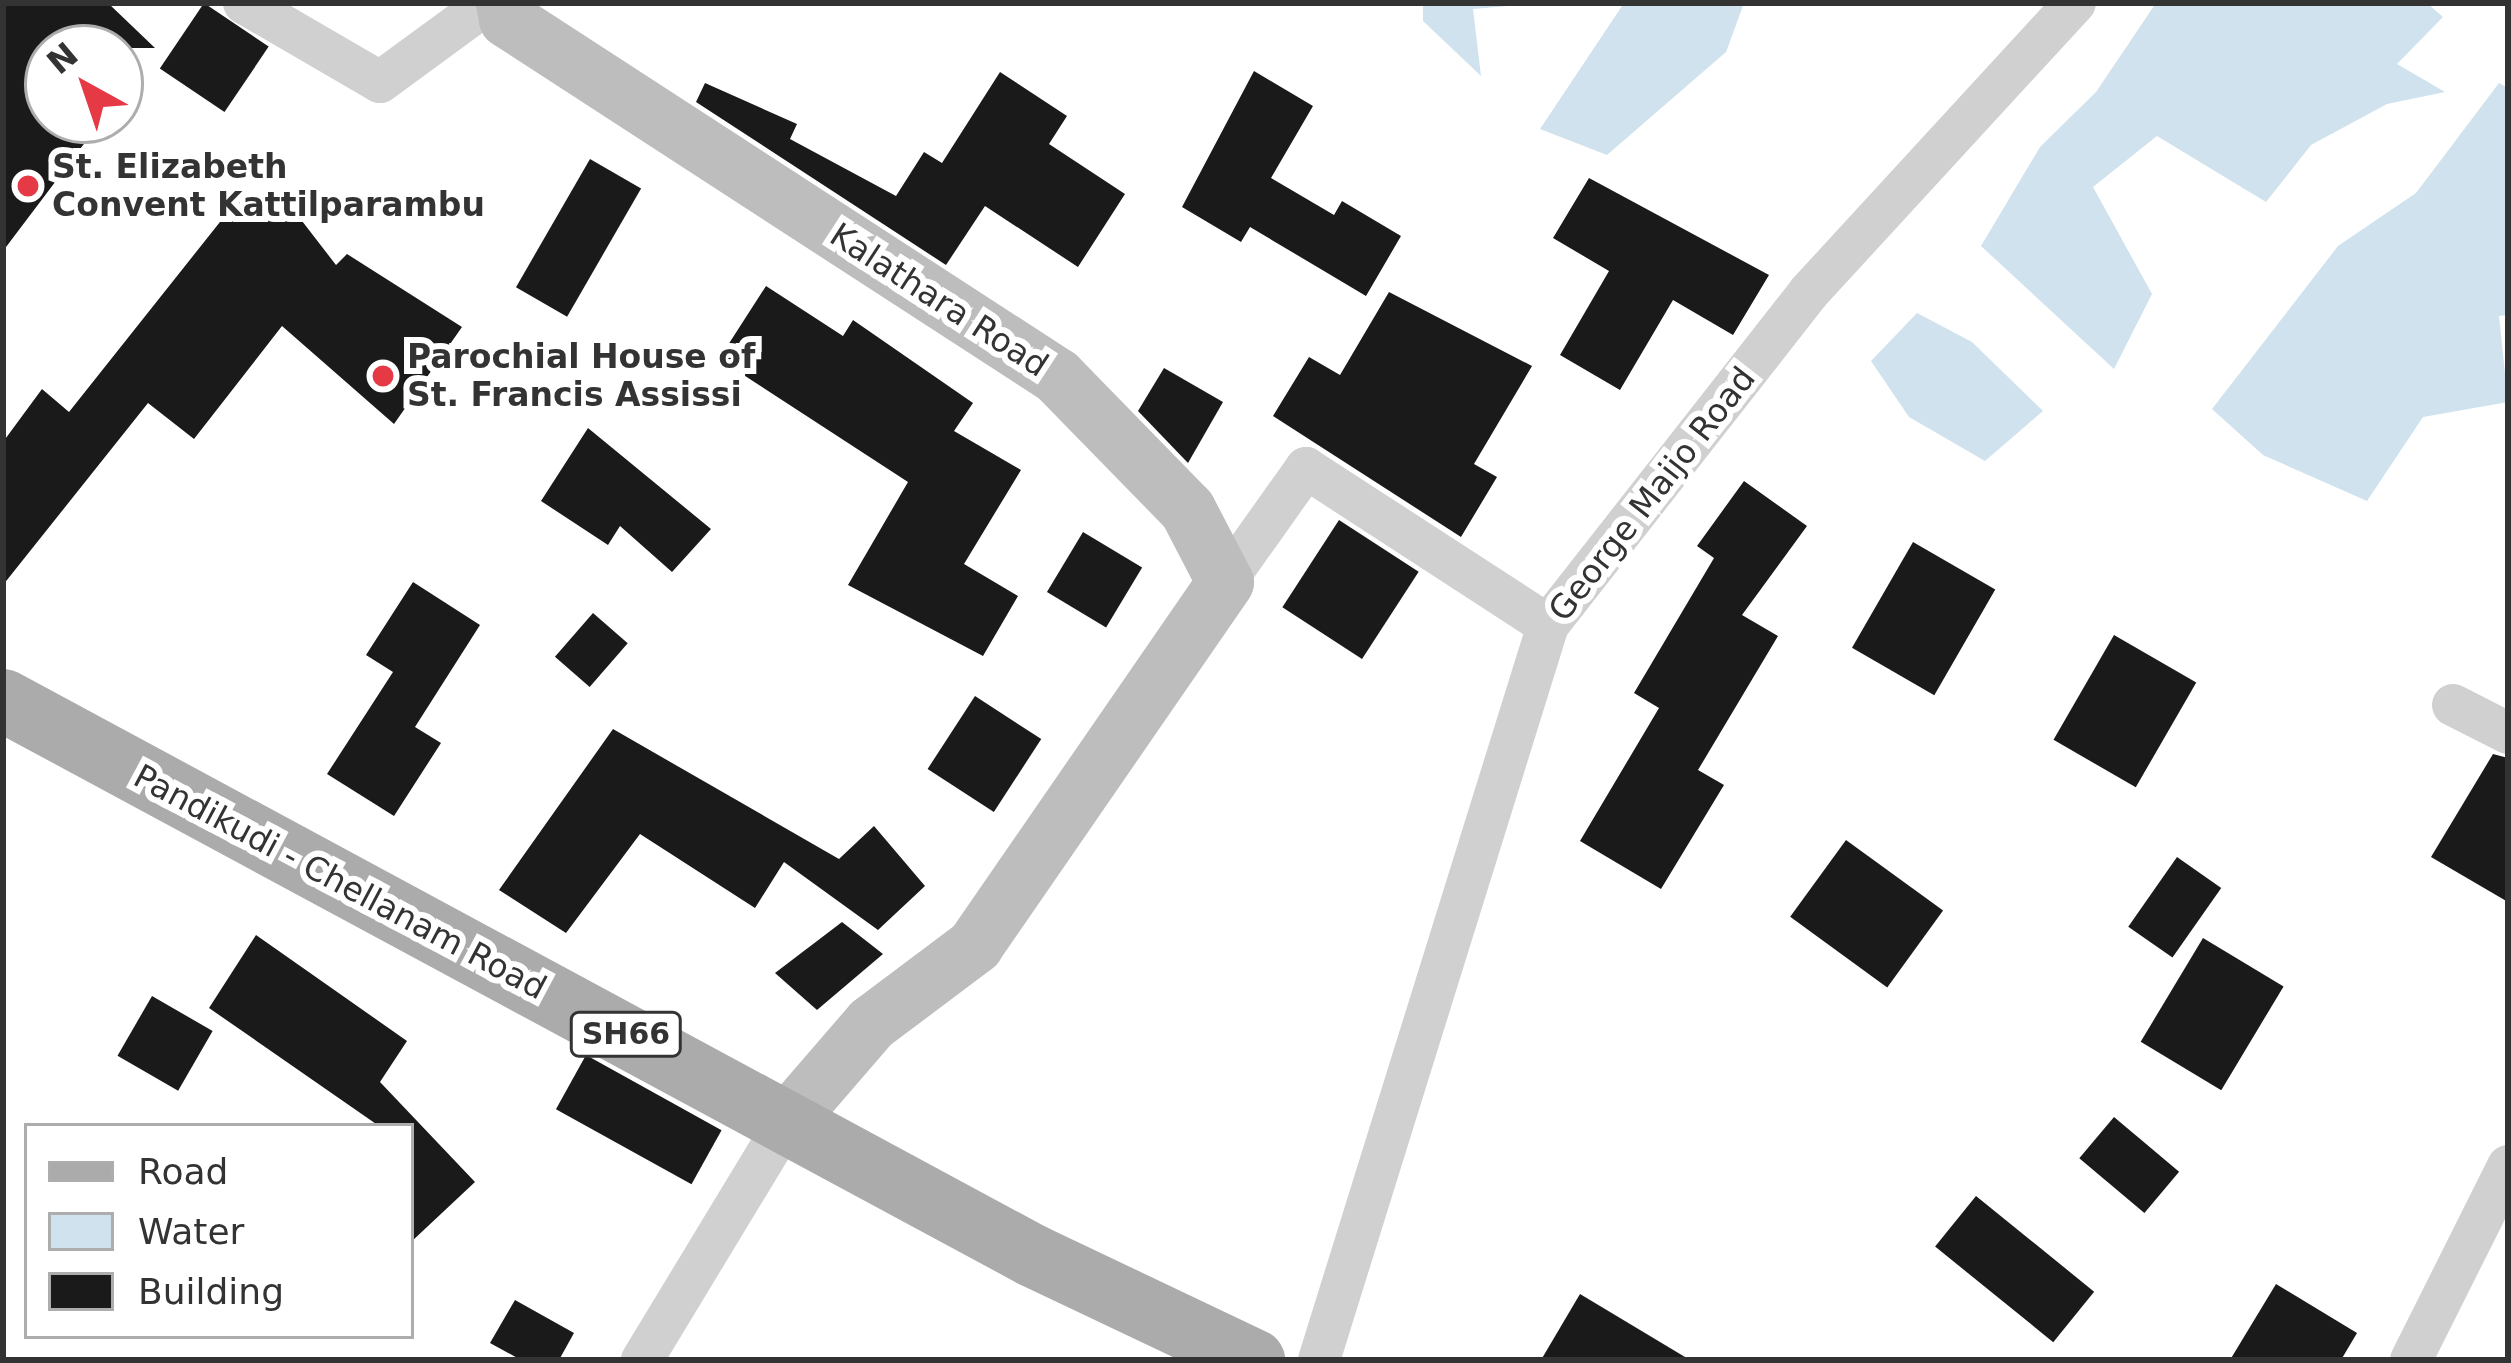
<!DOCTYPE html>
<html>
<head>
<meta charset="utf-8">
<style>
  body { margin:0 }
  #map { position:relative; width:2511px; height:1363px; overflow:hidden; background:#fff; font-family:"DejaVu Sans",sans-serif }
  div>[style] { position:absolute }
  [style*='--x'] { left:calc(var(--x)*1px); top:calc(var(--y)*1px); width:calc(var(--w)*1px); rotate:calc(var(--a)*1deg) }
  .water>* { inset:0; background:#cfe2ee }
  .building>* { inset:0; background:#1a1a1a; transform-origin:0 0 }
  .street>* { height:42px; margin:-21px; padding:0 21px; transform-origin:21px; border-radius:21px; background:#d0d0d0 }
  .secondary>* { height:57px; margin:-28.5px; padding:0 28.5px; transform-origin:28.5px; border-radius:28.5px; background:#bdbdbd }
  .primary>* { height:63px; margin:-31.5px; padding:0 31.5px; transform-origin:31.5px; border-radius:31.5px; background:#ababab }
  .dots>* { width:33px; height:33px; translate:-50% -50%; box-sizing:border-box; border:6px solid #fff; border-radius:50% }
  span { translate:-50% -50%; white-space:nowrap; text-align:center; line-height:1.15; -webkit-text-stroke:12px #fff; paint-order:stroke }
  .shield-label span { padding:3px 9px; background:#fff; border:3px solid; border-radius:9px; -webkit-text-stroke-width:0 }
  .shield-label { font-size:30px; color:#333; font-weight:700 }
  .poi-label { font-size:33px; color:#333; font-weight:700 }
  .left { translate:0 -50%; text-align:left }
  .street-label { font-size:33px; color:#333 }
  .frame { position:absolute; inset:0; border:6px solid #333; pointer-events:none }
  .legend { position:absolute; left:24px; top:1123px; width:390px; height:216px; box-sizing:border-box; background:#fff; border:3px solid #adadad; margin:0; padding:15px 21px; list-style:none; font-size:36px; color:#333 }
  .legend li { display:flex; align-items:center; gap:24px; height:60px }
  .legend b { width:60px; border:3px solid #adadad }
  .north { position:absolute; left:24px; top:24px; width:120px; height:120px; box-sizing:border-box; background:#fff; border:3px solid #adadad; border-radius:50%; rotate:320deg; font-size:33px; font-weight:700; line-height:48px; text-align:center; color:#333 }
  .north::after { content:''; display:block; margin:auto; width:42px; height:54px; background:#e63946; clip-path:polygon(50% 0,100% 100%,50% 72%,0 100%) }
</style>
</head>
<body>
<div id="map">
  <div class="water">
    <div style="clip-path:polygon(1423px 3px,1544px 3px,1473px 9px,1481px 76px,1423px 21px)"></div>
    <div style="clip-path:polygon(1624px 3px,1744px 3px,1726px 52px,1607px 155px,1540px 129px)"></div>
    <div style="clip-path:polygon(2156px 3px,2427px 3px,2443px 17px,2397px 64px,2445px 92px,2387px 104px,2311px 145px,2266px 202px,2157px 136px,2093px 187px,2152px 294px,2114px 369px,1981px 246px,2040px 147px,2096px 92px)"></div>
    <div style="clip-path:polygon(2499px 83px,2508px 88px,2508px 315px,2499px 316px,2508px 402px,2423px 417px,2367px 501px,2263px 455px,2212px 409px,2338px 246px,2416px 193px)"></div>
    <div style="clip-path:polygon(1917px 313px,1972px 342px,2043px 411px,1985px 461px,1909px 417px,1871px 361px)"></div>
  </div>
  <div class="building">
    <div style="clip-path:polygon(3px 3px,108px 3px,155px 48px,48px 48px,48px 120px,102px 120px,3px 251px)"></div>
    <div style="left:204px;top:3px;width:78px;height:79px;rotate:34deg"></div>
    <div style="clip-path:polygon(1254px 71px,1313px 106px,1271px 178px,1334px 215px,1342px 201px,1401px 236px,1366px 296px,1250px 227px,1241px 242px,1182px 207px)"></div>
    <div style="clip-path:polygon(1000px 72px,1067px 116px,1049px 144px,1125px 194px,1078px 267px,985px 206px,946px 265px,696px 102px,705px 83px,797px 124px,790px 139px,896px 196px,924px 152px,942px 163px)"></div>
    <div style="left:590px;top:159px;width:59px;height:148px;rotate:30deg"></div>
    <div style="clip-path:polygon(1589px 178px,1769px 275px,1733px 335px,1673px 300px,1620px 390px,1560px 355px,1609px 271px,1553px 238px)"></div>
    <div style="clip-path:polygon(243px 193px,292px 208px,336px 265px,347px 254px,462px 327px,394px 424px,282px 326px,194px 439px,148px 403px,3px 585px,3px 442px,42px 389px,69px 412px)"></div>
    <div style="clip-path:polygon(766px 286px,843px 336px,853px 320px,973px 403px,954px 431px,1021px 470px,964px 564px,1018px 596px,983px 656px,848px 585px,908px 482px,719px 359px)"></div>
    <div style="clip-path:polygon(1389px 292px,1532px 366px,1474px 464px,1497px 477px,1461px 537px,1273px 416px,1309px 357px,1340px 375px)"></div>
    <div style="clip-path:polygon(1164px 368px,1223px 402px,1188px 463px,1138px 411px)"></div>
    <div style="clip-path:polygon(588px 428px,711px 529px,672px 572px,620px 526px,608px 545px,541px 501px)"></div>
    <div style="clip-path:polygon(1744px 481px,1807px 526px,1742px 615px,1778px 636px,1698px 770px,1724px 785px,1661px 889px,1580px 841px,1659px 708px,1634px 693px,1714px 558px,1697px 546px)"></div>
    <div style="left:1339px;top:520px;width:95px;height:104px;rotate:33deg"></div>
    <div style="left:1083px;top:532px;width:69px;height:70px;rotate:31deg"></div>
    <div style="left:1913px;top:542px;width:95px;height:122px;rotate:30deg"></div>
    <div style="clip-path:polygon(413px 582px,480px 625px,415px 727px,441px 743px,394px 816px,327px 774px,393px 672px,366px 655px)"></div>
    <div style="left:593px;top:613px;width:46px;height:58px;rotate:41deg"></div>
    <div style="left:2114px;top:635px;width:95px;height:121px;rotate:30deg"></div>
    <div style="left:975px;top:696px;width:79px;height:87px;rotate:33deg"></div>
    <div style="clip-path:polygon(613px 729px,839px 859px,874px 826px,925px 886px,878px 930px,784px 862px,755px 908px,640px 834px,566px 933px,499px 890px)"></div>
    <div style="clip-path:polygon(2493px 754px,2508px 758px,2508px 902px,2431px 857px)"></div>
    <div style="left:1846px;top:840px;width:120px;height:95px;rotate:36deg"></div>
    <div style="left:2177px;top:857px;width:54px;height:85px;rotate:35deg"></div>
    <div style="clip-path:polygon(842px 922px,883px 954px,817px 1010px,775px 973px)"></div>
    <div style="clip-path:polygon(256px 935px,407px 1041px,380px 1082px,475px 1182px,411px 1242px,411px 1126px,379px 1126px,209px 1008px)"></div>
    <div style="left:2203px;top:938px;width:94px;height:121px;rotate:31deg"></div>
    <div style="left:152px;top:996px;width:70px;height:69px;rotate:30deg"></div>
    <div style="left:586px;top:1055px;width:155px;height:62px;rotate:29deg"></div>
    <div style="left:2114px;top:1117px;width:85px;height:54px;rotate:40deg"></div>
    <div style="left:1976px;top:1196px;width:152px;height:65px;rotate:39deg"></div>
    <div style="clip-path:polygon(2276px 1284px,2357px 1333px,2341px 1360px,2230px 1360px)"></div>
    <div style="clip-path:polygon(1580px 1294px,1690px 1360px,1541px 1360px)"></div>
    <div style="clip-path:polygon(515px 1300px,574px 1333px,559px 1360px,521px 1360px,490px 1343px)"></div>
  </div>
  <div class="street">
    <div style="--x:244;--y:3;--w:157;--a:30.2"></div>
    <div style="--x:380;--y:82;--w:134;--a:-36.2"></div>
    <div style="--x:1225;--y:582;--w:140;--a:-54.6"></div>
    <div style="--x:1306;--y:468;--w:288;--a:33"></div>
    <div style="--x:2453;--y:705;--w:62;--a:27"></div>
    <div style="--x:642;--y:1360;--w:282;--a:-58.8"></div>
    <div style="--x:1319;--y:1360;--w:770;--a:-72.69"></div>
    <div style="--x:1548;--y:625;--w:423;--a:-51.9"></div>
    <div style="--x:1809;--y:292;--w:393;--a:-47.4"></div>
    <div style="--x:2411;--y:1360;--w:217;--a:-63.4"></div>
  </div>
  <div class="secondary">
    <div style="--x:504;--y:3;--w:16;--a:79"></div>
    <div style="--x:507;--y:19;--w:656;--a:32.99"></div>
    <div style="--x:1057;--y:376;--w:186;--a:45.7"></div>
    <div style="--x:1187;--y:509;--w:82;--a:62.5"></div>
    <div style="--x:1225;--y:582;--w:441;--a:124.6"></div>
    <div style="--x:975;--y:945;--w:130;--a:143.1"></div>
    <div style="--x:871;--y:1023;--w:127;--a:130.8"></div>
  </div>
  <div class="primary">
    <div style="--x:3;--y:700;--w:1169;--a:28.34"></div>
    <div style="--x:1032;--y:1255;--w:245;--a:25.4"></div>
  </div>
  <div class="dots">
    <div style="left:28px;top:186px;background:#e63946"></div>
    <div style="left:383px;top:376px;background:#e63946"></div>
  </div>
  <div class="shield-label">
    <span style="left:626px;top:1034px">SH66</span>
  </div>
  <div class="poi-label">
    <span class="left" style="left:52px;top:186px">St. Elizabeth<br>Convent Kattilparambu</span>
    <span class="left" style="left:407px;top:376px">Parochial House of<br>St. Francis Assissi</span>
  </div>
  <div class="street-label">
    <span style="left:939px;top:300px;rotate:33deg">Kalathara Road</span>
    <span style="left:1652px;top:494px;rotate:-52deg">George Maijo Road</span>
    <span style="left:340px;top:882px;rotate:28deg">Pandikudi - Chellanam Road</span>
  </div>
  <div class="frame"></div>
  <ul class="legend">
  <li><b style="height:15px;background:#ababab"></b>Road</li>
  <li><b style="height:33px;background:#cfe2ee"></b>Water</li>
  <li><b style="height:33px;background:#1a1a1a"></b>Building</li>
  </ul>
  <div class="north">N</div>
</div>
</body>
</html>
